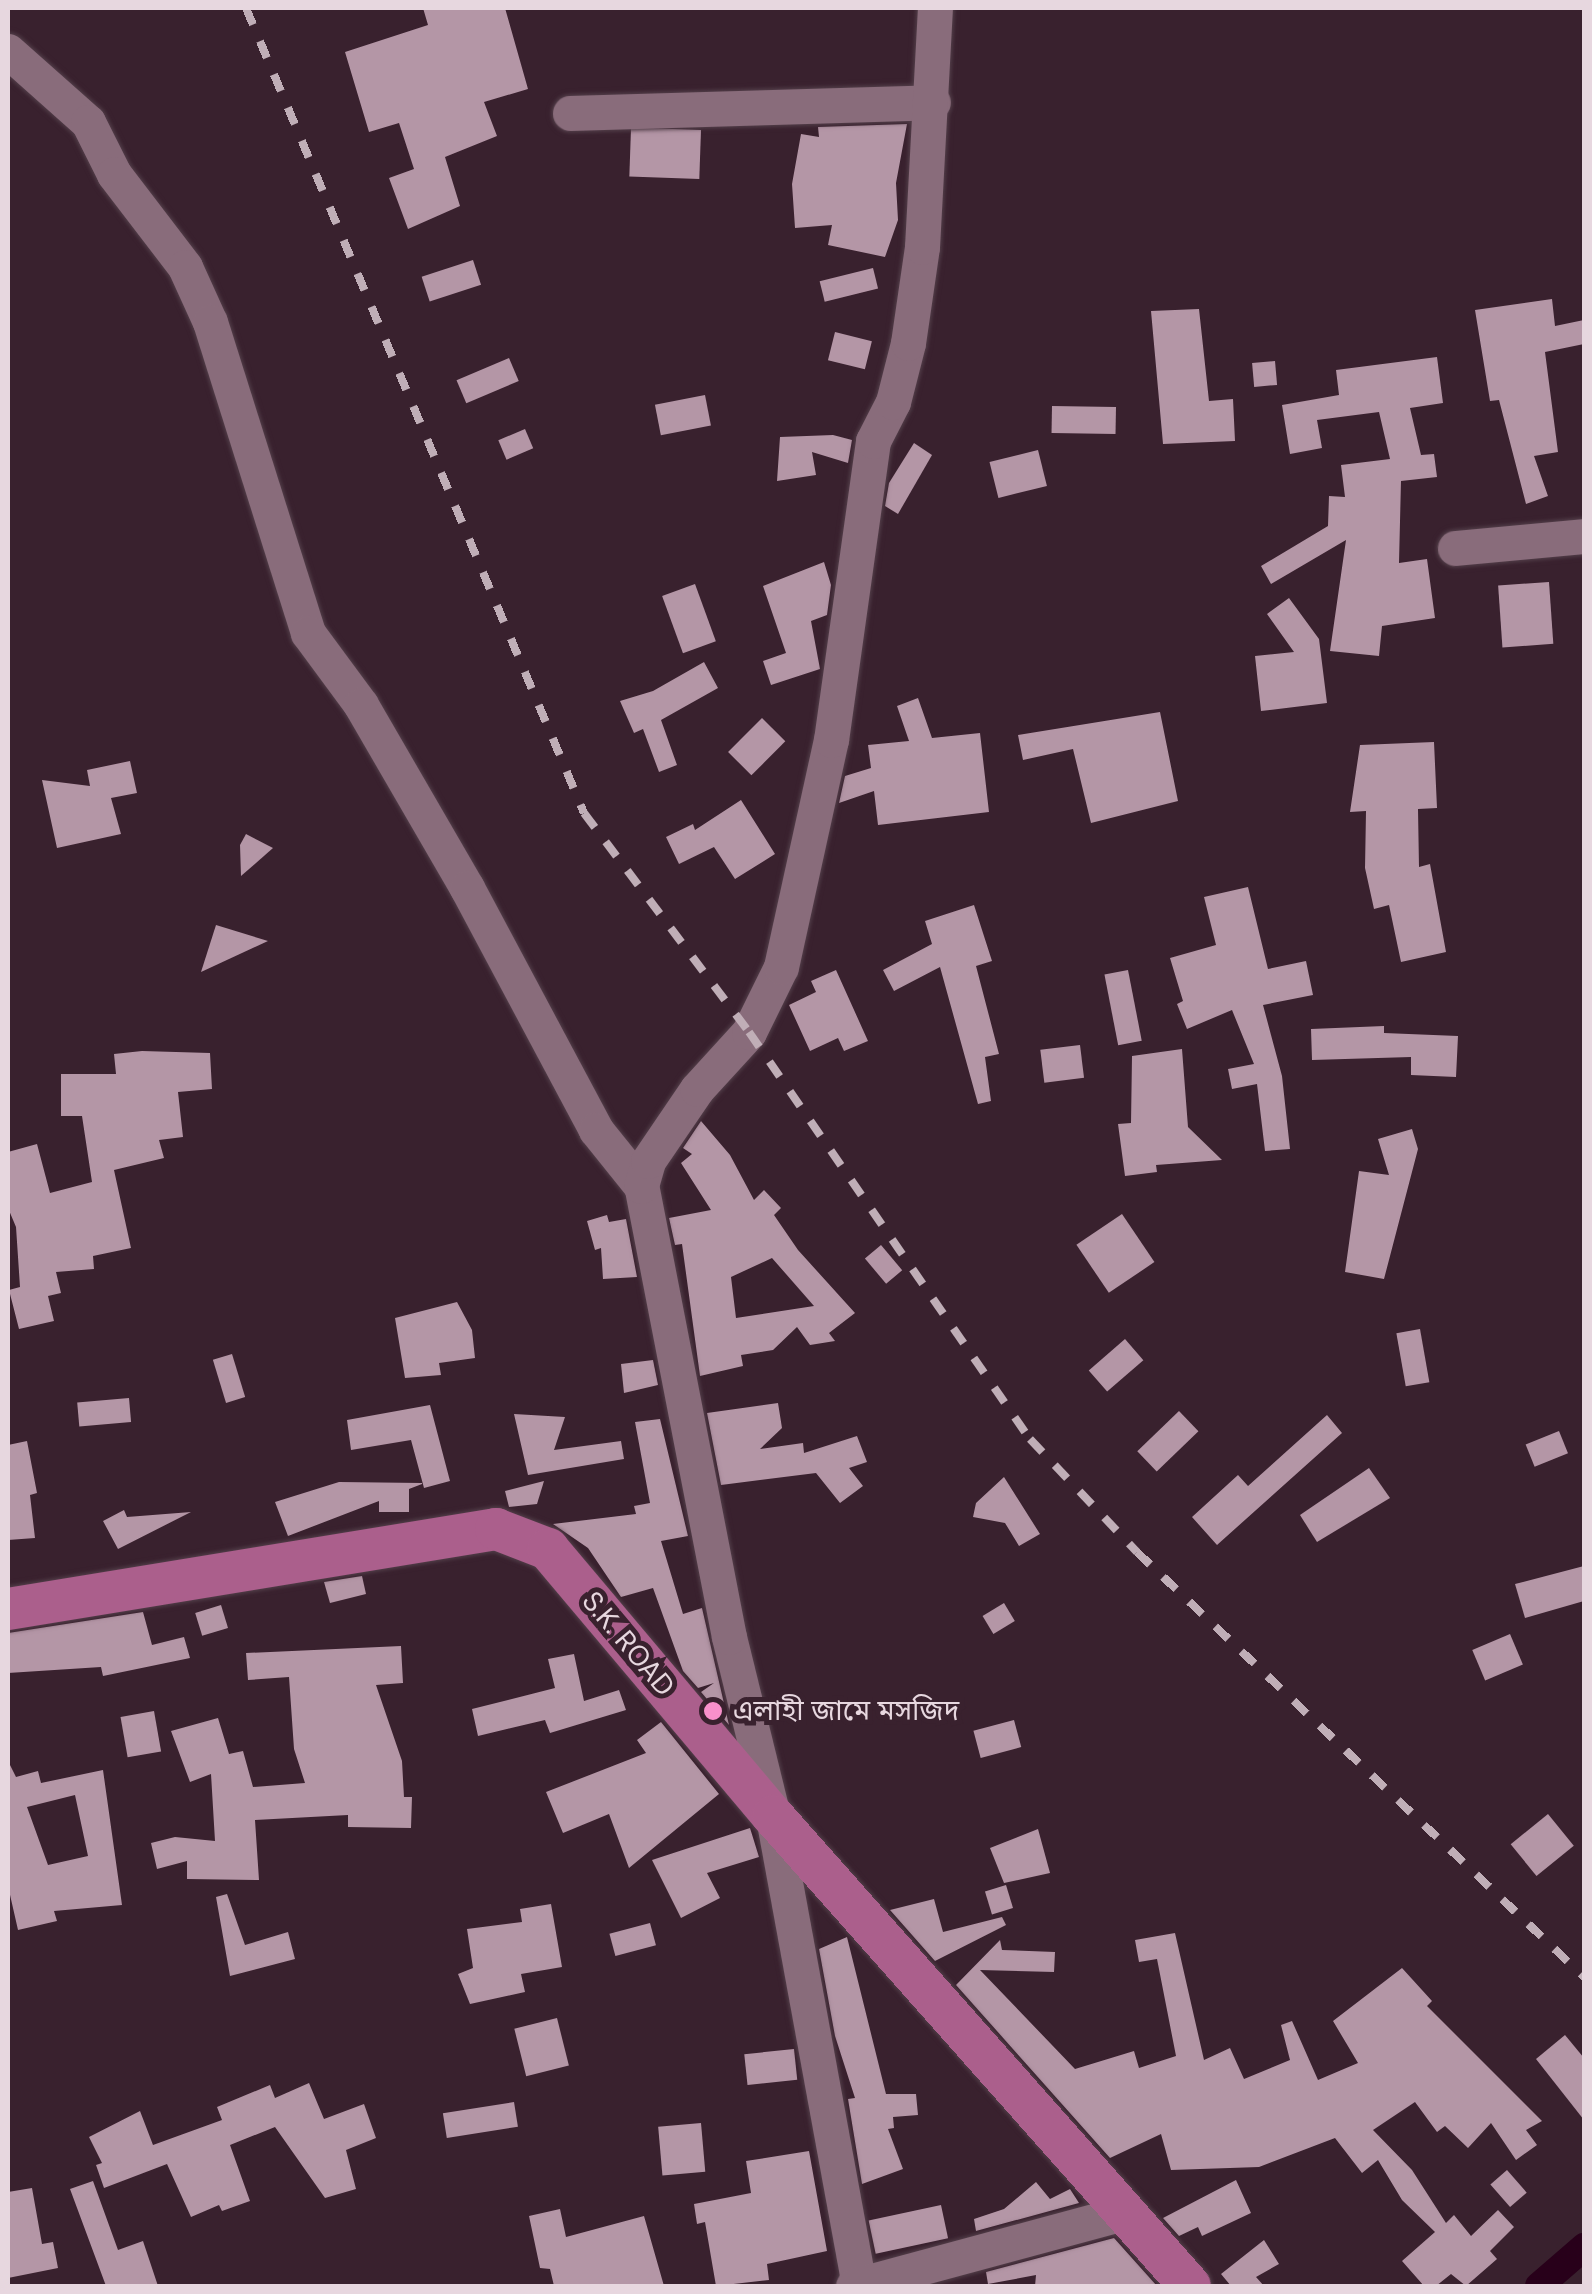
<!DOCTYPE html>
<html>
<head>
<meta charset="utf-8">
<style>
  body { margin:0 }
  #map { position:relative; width:1592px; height:2294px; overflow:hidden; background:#39212e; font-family:"DM Sans","Noto Sans Bengali",sans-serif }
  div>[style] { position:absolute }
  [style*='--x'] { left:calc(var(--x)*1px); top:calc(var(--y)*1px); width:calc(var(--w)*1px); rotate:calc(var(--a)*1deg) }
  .canal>* { height:28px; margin:-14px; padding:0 14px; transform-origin:14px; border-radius:14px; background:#28001a }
  .building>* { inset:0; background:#b496a6; transform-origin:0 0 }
  .roads { filter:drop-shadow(0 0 2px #533f4a) drop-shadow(0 0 2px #533f4a) }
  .minor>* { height:35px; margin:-17.5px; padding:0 17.5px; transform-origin:17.5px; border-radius:17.5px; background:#896c7b }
  .major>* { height:42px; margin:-21px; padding:0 21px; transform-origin:21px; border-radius:21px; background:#ab5f8c }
  .rail>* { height:8px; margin-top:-4px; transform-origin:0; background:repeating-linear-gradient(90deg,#c0aeb7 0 18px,transparent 0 36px) }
  .dots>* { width:28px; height:28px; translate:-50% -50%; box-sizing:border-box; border:5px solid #39212e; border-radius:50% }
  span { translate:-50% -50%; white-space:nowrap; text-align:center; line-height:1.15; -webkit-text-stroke:10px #39212e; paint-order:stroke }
  .street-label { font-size:28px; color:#e7d7df }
  .poi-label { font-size:28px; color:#e7d7df }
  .left { translate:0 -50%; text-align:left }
  .frame { position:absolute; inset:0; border:10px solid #e7d7df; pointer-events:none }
</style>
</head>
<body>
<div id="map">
  <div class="canal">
    <div style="--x:1539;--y:2286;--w:60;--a:-40.9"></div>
  </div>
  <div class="building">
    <div style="clip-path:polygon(423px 8px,505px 8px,528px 89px,484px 102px,497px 136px,445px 157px,460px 206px,408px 229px,389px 178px,414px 169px,399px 123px,369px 132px,345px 52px,428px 25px)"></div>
    <div style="clip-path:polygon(907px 124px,896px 183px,898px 220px,885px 257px,828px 245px,832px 225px,795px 228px,792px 184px,801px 134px,819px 137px,818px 127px)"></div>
    <div style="left:701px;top:130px;width:49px;height:70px;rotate:92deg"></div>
    <div style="left:473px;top:260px;width:26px;height:54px;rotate:72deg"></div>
    <div style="left:873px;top:268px;width:21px;height:55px;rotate:76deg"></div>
    <div style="clip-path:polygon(1552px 299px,1555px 326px,1584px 320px,1584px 344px,1545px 352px,1558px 452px,1534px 456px,1548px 496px,1526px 504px,1499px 400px,1490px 401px,1475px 310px)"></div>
    <div style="clip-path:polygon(1199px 309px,1209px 401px,1233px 399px,1235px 441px,1163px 444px,1151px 311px)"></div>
    <div style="left:835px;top:332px;width:38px;height:29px;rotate:14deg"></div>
    <div style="clip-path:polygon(1437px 357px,1443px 403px,1410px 408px,1421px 455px,1434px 454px,1437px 477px,1401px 481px,1399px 563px,1427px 559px,1435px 618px,1382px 626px,1379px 656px,1330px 651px,1346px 540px,1271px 584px,1261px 566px,1328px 526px,1329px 496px,1345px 497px,1341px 465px,1390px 459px,1379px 412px,1317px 420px,1322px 448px,1290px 454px,1282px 405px,1339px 395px,1336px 370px)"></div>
    <div style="left:509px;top:358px;width:25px;height:57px;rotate:67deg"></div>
    <div style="left:1275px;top:361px;width:24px;height:23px;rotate:85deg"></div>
    <div style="left:705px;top:395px;width:31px;height:51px;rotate:79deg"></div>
    <div style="left:1052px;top:406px;width:64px;height:27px;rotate:1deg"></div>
    <div style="left:525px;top:429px;width:21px;height:29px;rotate:67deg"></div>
    <div style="clip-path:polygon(833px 435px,852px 440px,848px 463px,812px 452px,816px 475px,777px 481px,780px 437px)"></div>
    <div style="clip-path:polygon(914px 443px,932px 455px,898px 514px,885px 506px,889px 483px)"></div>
    <div style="left:1038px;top:450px;width:37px;height:50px;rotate:76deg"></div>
    <div style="clip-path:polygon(824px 562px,831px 585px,827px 615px,811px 621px,820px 669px,771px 685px,763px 661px,786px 653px,763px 586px)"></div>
    <div style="left:1549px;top:582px;width:62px;height:51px;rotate:86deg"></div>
    <div style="left:695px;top:584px;width:61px;height:35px;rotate:70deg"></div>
    <div style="clip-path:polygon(1289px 598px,1319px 639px,1327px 703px,1261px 711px,1255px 656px,1294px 652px,1267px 614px)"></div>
    <div style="clip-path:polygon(704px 662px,718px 688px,661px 720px,677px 765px,659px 772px,643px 729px,634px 733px,620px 701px,653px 691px)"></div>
    <div style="clip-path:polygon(918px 698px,932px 738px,980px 733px,989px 812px,878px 825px,874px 791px,839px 803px,845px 776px,871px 768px,868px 745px,909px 741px,897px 706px)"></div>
    <div style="clip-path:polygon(1160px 712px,1178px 801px,1091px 823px,1073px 749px,1023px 760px,1018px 735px)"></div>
    <div style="left:762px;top:718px;width:33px;height:48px;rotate:45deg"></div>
    <div style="clip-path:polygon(1434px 742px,1437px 808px,1418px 809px,1419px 867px,1430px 864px,1446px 952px,1401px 962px,1389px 905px,1374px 909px,1365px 868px,1366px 811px,1350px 812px,1360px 745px)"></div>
    <div style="clip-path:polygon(130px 761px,137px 793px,111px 798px,121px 834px,57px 848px,42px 780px,90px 786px,87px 770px)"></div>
    <div style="clip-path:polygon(741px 800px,775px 854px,735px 879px,714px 847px,679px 864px,666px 837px,693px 824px,695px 830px)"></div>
    <div style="clip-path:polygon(246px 834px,273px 848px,241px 876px,240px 845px)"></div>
    <div style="clip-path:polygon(1248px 887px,1268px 969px,1306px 961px,1313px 995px,1263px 1005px,1282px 1076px,1290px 1149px,1265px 1151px,1257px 1084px,1232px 1089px,1228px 1069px,1254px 1064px,1232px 1010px,1187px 1029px,1177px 1004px,1183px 1001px,1170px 958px,1216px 945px,1204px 897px)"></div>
    <div style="clip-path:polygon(974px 905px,992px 961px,976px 966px,999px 1054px,985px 1057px,991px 1101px,978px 1104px,940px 967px,894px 991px,883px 970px,932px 944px,925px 921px)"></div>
    <div style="clip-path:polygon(216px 925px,268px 941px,201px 972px)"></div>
    <div style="clip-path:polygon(836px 970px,868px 1041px,844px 1051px,838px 1038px,810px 1051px,789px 1005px,816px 992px,811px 981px)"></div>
    <div style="left:1128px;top:970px;width:72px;height:24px;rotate:79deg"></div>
    <div style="clip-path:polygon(1384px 1026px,1384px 1033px,1458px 1036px,1456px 1077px,1411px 1075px,1411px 1057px,1312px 1060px,1311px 1029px)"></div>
    <div style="left:1080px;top:1045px;width:33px;height:40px;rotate:83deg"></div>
    <div style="clip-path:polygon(1182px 1049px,1188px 1127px,1222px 1160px,1156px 1165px,1157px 1172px,1125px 1176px,1118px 1124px,1131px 1123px,1132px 1056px)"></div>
    <div style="clip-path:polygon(142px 1051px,210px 1053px,212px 1089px,178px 1092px,183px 1137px,159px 1140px,164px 1158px,114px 1170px,131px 1248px,93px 1256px,94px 1269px,56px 1272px,61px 1293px,48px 1296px,54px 1321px,19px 1329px,9px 1290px,20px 1287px,16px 1227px,8px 1208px,8px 1152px,37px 1144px,50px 1193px,92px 1182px,82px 1116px,61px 1116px,61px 1074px,116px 1074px,114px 1054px)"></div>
    <div style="clip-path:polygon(evenodd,701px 1121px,730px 1155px,754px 1200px,764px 1190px,781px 1208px,774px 1215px,798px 1250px,855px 1313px,829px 1333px,835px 1341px,810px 1345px,797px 1327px,773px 1350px,741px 1355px,743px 1366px,700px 1376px,682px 1244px,675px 1245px,669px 1218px,711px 1210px,681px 1163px,692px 1154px,683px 1148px,701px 1121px,772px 1258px,814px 1306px,736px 1318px,731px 1277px,772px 1258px)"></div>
    <div style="clip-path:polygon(1412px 1129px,1418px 1149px,1384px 1279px,1345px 1272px,1359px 1171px,1389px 1175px,1378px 1139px)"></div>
    <div style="left:1122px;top:1214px;width:58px;height:55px;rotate:56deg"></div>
    <div style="clip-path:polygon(607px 1215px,609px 1222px,626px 1219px,637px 1277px,603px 1279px,601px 1248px,595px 1250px,587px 1221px)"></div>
    <div style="left:881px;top:1245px;width:33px;height:21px;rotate:50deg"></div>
    <div style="clip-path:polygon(457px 1302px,472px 1330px,475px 1358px,439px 1363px,441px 1375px,405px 1378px,395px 1318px)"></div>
    <div style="left:1420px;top:1329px;width:54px;height:24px;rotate:80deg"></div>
    <div style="left:1125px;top:1339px;width:28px;height:48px;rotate:49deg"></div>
    <div style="left:232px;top:1354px;width:45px;height:20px;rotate:73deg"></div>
    <div style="clip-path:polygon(653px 1360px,658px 1385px,624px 1393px,621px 1364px)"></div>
    <div style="left:129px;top:1398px;width:24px;height:52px;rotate:85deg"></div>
    <div style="clip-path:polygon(778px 1403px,782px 1428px,760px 1449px,803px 1443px,804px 1453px,857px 1436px,867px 1462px,849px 1468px,863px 1486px,840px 1503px,816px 1473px,721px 1485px,707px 1413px)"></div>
    <div style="clip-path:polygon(430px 1405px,450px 1481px,424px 1488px,411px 1440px,351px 1450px,347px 1420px)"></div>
    <div style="left:1179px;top:1411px;width:28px;height:58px;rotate:46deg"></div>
    <div style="clip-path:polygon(514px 1414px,565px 1417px,554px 1450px,621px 1441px,624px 1459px,528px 1475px)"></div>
    <div style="clip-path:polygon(1327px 1415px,1342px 1433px,1217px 1545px,1192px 1517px,1238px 1475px,1248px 1486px)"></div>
    <div style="clip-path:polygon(660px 1419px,688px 1536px,661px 1541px,683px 1614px,702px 1608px,729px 1725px,701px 1692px,714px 1683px,698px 1688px,683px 1671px,653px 1588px,621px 1597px,588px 1548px,553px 1524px,636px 1514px,634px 1506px,650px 1503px,635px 1422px)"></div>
    <div style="left:1559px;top:1431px;width:24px;height:36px;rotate:68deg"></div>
    <div style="clip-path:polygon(27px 1441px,37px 1493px,30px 1495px,35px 1538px,8px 1540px,8px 1445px)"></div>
    <div style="clip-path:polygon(1369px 1468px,1390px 1498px,1317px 1542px,1300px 1515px)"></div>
    <div style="clip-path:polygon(1004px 1477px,1040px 1534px,1019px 1546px,1005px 1523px,973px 1517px,976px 1503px)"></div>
    <div style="clip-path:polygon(544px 1481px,537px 1504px,509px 1507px,505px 1491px)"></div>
    <div style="clip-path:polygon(339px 1482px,422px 1483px,422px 1484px,409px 1489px,409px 1512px,379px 1512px,379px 1501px,288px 1536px,275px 1502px)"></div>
    <div style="clip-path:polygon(124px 1510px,127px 1517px,191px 1512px,118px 1549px,103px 1521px)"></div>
    <div style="clip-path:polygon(1584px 1566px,1584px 1601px,1525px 1618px,1515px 1584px)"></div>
    <div style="clip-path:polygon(362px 1576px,366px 1594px,330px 1603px,324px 1582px)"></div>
    <div style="left:1004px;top:1603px;width:21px;height:25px;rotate:59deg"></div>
    <div style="left:221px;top:1605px;width:24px;height:27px;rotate:73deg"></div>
    <div style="clip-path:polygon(143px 1612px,152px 1645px,184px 1637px,190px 1658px,103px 1676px,101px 1667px,8px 1673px,8px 1633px)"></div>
    <div style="left:1510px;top:1634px;width:33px;height:41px;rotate:67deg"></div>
    <div style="clip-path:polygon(401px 1646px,403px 1683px,376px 1685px,402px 1761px,404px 1797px,412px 1797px,411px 1828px,348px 1827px,348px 1815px,255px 1820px,259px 1880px,187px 1879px,187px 1861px,157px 1869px,151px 1843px,175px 1837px,215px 1841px,211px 1774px,190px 1782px,171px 1731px,218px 1718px,229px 1754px,243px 1751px,253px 1787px,305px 1783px,294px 1749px,289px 1677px,248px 1680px,246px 1653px)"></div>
    <div style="clip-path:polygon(574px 1654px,584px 1701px,619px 1690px,626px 1710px,550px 1733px,545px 1720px,478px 1736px,472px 1709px,555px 1688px,548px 1659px)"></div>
    <div style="left:154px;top:1711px;width:41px;height:34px;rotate:80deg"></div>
    <div style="left:1014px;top:1720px;width:28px;height:42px;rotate:75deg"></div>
    <div style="clip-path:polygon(661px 1722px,719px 1794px,629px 1868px,609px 1814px,563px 1833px,546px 1792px,646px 1753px,637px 1740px)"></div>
    <div style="clip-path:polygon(evenodd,8px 1761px,16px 1777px,38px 1771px,41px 1783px,103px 1770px,122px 1905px,54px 1911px,57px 1921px,18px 1930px,8px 1886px,8px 1761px,75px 1795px,88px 1856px,48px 1865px,27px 1807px,75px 1795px)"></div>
    <div style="left:1548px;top:1814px;width:41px;height:48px;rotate:51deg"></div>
    <div style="clip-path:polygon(750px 1828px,759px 1857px,707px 1873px,720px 1898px,681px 1918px,652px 1860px)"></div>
    <div style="clip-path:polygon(1038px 1829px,1050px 1873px,1004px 1883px,990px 1848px)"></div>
    <div style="left:1006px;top:1885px;width:24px;height:22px;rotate:73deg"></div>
    <div style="clip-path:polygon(227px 1894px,245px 1945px,288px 1932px,295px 1959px,230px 1976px,216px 1897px)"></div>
    <div style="clip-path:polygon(934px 1899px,943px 1932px,1002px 1917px,1006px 1925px,935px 1961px,890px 1910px)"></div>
    <div style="clip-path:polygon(551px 1904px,562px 1967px,521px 1974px,525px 1992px,470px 2004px,458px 1974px,473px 1968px,467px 1929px,522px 1922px,520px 1909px)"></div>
    <div style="left:650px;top:1923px;width:23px;height:42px;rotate:75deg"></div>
    <div style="clip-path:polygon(1175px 1933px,1204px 2060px,1230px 2048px,1244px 2079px,1290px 2060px,1281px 2025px,1292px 2021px,1318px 2080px,1358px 2063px,1333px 2021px,1402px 1968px,1432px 2001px,1427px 2006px,1542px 2121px,1526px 2130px,1537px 2145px,1516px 2160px,1491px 2123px,1468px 2148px,1445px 2126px,1437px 2132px,1415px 2102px,1373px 2130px,1412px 2170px,1446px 2223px,1454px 2215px,1471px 2236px,1498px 2210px,1514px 2227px,1490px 2251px,1497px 2259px,1466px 2286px,1451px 2274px,1436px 2286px,1424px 2286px,1402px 2261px,1435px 2232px,1402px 2200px,1378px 2160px,1362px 2173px,1335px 2138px,1259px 2167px,1171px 2170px,1161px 2134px,1110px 2158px,956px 1985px,1000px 1940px,1002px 1950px,1055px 1952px,1054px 1972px,980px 1970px,1075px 2069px,1134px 2051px,1139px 2068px,1176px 2056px,1157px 1959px,1139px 1962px,1135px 1940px)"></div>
    <div style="clip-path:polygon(847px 1937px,886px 2094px,916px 2094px,918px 2115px,893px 2117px,894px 2128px,888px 2129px,903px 2169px,862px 2184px,848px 2099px,855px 2098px,835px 2036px,819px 1949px)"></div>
    <div style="left:557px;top:2018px;width:49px;height:44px;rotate:76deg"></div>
    <div style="clip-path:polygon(1565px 2035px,1584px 2058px,1584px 2120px,1536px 2059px)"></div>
    <div style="left:794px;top:2049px;width:31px;height:50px;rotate:84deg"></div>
    <div style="clip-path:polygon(309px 2083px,324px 2119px,364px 2104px,376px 2138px,346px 2150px,356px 2189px,325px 2198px,275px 2127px,230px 2145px,250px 2201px,222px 2211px,219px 2205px,191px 2217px,167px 2164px,104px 2188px,96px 2165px,102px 2163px,89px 2137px,140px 2111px,153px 2145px,222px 2120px,217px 2107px,270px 2085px,275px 2098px)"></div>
    <div style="left:514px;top:2102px;width:25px;height:72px;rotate:81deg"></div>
    <div style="left:701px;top:2123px;width:49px;height:43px;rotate:85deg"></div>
    <div style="clip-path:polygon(809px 2151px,827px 2251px,767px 2264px,769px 2280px,716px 2286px,705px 2222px,697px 2224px,694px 2204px,751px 2193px,746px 2161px)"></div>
    <div style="left:1507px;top:2170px;width:30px;height:22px;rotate:49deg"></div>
    <div style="clip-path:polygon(1236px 2180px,1251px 2213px,1202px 2236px,1198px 2227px,1179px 2236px,1163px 2218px)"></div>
    <div style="clip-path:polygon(93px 2181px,118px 2250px,143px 2241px,158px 2286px,106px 2286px,70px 2189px)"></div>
    <div style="clip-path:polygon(1036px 2182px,1050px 2199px,1070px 2189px,1079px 2203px,976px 2231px,974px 2219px,1004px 2209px)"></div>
    <div style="clip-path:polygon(32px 2188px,42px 2244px,53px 2242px,58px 2268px,8px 2278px,8px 2192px)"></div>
    <div style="left:941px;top:2205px;width:34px;height:74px;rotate:78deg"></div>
    <div style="clip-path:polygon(560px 2209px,566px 2237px,644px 2216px,664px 2286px,554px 2286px,550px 2269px,540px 2268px,529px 2216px)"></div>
    <div style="clip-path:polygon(1114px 2238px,1157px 2286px,1035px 2286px,1036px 2275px,988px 2284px,986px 2272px)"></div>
    <div style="clip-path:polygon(1264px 2240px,1279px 2264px,1256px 2277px,1264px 2286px,1231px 2286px,1221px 2274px)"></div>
  </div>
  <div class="roads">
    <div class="minor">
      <div style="--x:8;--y:51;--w:107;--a:41.6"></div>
      <div style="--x:88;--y:122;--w:58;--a:63.4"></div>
      <div style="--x:114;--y:174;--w:117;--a:52.6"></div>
      <div style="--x:185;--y:267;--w:60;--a:65.6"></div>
      <div style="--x:210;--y:322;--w:326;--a:72.5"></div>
      <div style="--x:308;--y:633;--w:89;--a:53.6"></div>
      <div style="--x:361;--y:705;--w:211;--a:59.9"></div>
      <div style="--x:467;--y:888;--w:274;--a:61.9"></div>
      <div style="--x:596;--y:1130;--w:72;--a:51.2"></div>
      <div style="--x:570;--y:113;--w:363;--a:-1.7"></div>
      <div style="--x:1455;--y:548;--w:130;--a:-5.3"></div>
      <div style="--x:858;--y:2280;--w:472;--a:-100.4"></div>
      <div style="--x:773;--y:1816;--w:184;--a:-103.8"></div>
      <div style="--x:729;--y:1637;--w:460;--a:-101"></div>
      <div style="--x:641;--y:1186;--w:26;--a:-74"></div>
      <div style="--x:648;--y:1161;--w:87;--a:-55.8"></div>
      <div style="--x:697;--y:1089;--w:77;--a:-47.6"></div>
      <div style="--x:749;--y:1032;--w:72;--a:-63.8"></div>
      <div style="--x:781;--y:967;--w:232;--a:-77.6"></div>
      <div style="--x:831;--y:740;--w:302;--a:-82"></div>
      <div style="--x:873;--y:441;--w:44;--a:-62.9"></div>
      <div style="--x:893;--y:402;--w:61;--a:-75.7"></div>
      <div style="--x:908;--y:343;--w:97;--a:-81.7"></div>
      <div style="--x:922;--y:247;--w:239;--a:-86.9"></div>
      <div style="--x:853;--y:2286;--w:285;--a:-15.1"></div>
    </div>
    <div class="major">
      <div style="--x:8;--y:1609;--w:495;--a:-9.3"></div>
      <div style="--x:496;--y:1529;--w:56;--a:21"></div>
      <div style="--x:548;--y:1549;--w:349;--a:49.9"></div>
      <div style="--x:773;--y:1816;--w:628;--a:48.42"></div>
    </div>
  </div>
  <div class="rail">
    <div style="--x:246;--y:8;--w:873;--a:67.22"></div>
    <div style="--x:584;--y:813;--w:274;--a:53"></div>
    <div style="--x:749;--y:1032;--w:495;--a:55.4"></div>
    <div style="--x:1030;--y:1439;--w:156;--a:46.6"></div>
    <div style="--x:1137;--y:1552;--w:617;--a:43.55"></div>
  </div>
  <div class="dots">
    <div style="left:713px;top:1711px;background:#f890cb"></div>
  </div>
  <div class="street-label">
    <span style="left:628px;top:1644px;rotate:50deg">S.K. ROAD</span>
  </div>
  <div class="poi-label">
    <span class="left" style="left:733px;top:1711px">এলাহী জামে মসজিদ</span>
  </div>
  <div class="frame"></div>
</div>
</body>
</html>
